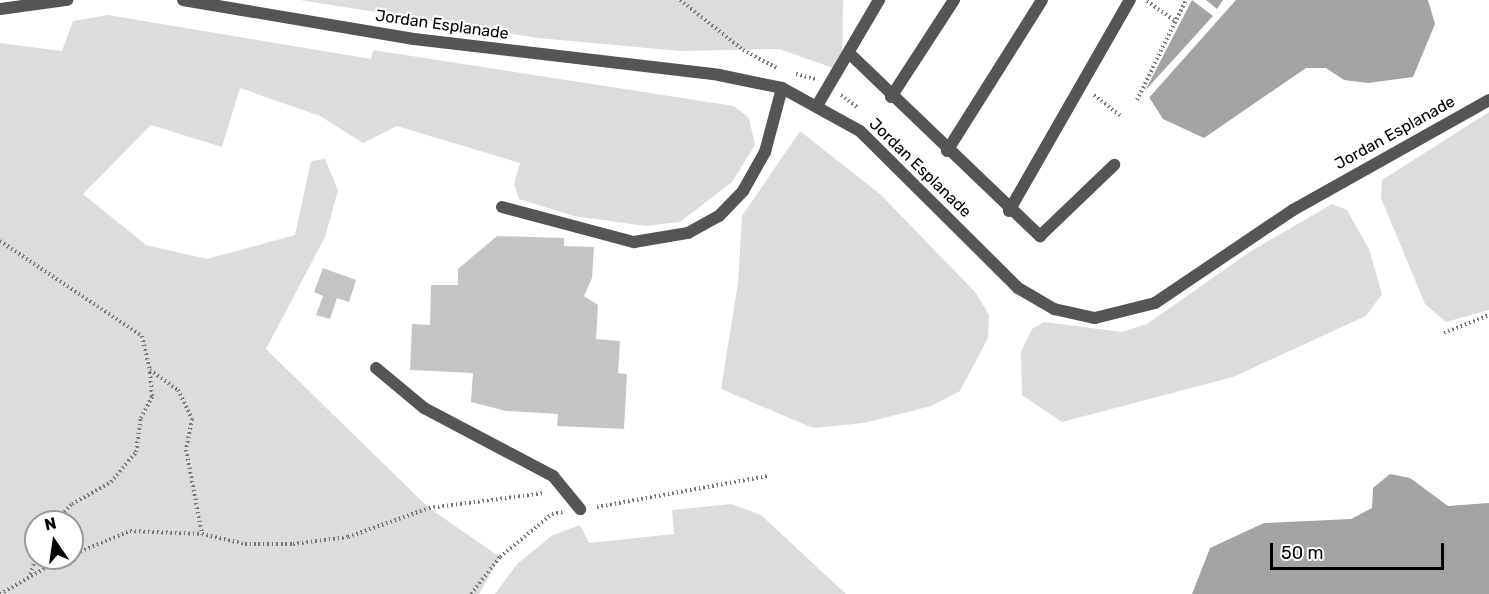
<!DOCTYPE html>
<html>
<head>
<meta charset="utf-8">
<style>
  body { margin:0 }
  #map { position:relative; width:1489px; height:594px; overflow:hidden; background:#fff; font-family:Rubik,sans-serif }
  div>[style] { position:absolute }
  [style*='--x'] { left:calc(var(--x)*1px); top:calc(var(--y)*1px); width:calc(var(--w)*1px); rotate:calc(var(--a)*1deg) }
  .green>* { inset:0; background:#dcdcdc }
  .water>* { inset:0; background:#a3a3a3 }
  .pier>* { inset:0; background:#fff }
  .building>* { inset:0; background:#c4c4c4 }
  .path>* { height:4px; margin-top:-2px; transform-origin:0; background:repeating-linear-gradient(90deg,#777 0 1.5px,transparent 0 4.5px) }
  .service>* { height:12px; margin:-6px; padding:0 6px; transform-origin:6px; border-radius:6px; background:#555 }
  .minor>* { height:12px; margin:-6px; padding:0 6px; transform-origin:6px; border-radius:6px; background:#555 }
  span { translate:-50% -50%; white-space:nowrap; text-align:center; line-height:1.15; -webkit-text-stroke:4.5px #fff; paint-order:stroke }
  .street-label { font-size:16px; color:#000 }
  .north { position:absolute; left:24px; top:510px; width:60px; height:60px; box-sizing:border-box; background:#fff; border:2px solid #999; border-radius:50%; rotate:347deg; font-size:16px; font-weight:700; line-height:24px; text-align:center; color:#000 }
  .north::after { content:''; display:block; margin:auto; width:21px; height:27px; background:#000; clip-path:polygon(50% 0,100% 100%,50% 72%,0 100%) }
  .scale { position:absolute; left:1270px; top:543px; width:174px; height:27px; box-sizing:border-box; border:3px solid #000; border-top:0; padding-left:8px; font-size:18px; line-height:21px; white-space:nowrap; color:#000; -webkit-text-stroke:4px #fff; paint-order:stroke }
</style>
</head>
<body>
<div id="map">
  <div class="green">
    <div style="clip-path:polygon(300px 0,843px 0,842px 71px,779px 49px,680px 51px,538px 38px)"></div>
    <div style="clip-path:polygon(evenodd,108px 15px,371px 59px,373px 50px,734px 106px,749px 118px,755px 145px,732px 182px,680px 222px,646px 226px,574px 216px,519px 199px,514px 184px,520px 163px,397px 126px,363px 143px,320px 116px,240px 88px,222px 147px,151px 125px,83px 194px,146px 245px,207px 259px,295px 235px,311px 161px,325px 159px,338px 190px,325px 237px,266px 349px,429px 508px,500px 557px,479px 594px,0 594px,0 43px,62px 51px,73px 21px,108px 15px,36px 522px,72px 522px,72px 558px,36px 558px,36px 522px)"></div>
    <div style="clip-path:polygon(1489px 112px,1489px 310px,1446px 322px,1425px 304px,1381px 198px,1382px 180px)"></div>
    <div style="clip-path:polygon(800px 131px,881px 195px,976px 293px,989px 315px,988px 338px,960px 391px,931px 406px,864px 423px,813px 428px,721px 389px,738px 283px,742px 216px)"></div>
    <div style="clip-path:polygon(1332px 204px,1347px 210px,1369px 249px,1382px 294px,1366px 316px,1233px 377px,1062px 422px,1022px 395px,1021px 352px,1032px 329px,1044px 322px,1122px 332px,1147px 324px,1251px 251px)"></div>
    <div style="clip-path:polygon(731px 504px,761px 515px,846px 594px,495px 594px,517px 564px,553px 535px,580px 525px,589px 543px,674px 534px,672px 510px)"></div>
  </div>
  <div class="water">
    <div style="clip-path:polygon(1192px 0,1428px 0,1435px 24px,1413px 77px,1368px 83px,1344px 80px,1326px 68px,1306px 68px,1204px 138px,1163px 119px,1145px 91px)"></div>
    <div style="clip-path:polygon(1390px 474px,1410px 478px,1448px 506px,1489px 503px,1489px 594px,1192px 594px,1210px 548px,1264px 523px,1351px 519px,1372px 508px,1373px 488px)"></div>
  </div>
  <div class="pier">
    <div style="clip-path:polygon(1192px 0,1206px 0,1217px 9px,1223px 0,1236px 0,1147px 100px,1143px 93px,1213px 16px)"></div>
  </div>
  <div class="building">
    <div style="clip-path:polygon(497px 236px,564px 238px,564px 246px,594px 247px,592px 278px,584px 296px,598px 305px,596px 339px,620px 341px,618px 373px,627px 374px,624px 429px,557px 426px,558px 414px,506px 411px,471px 402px,473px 373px,410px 370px,412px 324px,430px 325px,431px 285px,458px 285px,458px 269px)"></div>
    <div style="clip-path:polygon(323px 268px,356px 280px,349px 302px,337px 298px,330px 319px,316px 315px,323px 296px,314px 292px)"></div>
  </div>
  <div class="path">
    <div style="--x:680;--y:0;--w:80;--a:38.4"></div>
    <div style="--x:743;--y:50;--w:38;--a:28"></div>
    <div style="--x:1147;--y:1;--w:35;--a:35"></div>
    <div style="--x:796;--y:74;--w:20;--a:15"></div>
    <div style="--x:841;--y:95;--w:20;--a:37"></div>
    <div style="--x:1094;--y:95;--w:33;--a:38"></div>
    <div style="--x:1137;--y:100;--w:111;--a:-63.9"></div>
    <div style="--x:0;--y:241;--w:171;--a:33.8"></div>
    <div style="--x:142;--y:336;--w:35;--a:77"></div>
    <div style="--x:150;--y:370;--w:34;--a:36"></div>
    <div style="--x:178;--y:390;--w:32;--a:64"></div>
    <div style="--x:192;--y:419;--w:32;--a:101"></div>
    <div style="--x:186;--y:450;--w:86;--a:79.2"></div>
    <div style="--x:202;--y:534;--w:44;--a:13.1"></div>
    <div style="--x:245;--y:544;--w:48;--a:0"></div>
    <div style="--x:293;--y:544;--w:55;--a:-7.3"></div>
    <div style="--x:348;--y:537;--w:86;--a:-19.7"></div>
    <div style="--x:429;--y:508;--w:117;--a:-7.4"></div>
    <div style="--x:1444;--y:333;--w:48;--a:-21.8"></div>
    <div style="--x:597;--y:507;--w:173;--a:-10.3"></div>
    <div style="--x:55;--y:522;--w:25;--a:-47"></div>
    <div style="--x:72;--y:504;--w:45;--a:-29.4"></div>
    <div style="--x:111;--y:482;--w:39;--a:-50"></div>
    <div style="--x:136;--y:452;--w:34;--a:-82"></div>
    <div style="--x:141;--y:418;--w:25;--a:-63"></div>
    <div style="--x:152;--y:396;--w:25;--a:-95"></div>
    <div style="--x:72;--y:555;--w:63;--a:-22.5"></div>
    <div style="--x:130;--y:531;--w:72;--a:2.4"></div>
    <div style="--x:30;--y:574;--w:17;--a:-69"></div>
    <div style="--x:0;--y:594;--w:73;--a:-29.7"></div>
    <div style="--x:471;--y:594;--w:47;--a:-51.9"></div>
    <div style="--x:500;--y:557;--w:67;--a:-39.6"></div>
    <div style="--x:552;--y:514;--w:11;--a:-10"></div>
  </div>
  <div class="service">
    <div style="--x:849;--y:53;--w:265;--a:43.8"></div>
    <div style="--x:1040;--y:236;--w:103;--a:-43.8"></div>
    <div style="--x:891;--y:97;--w:116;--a:-57"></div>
    <div style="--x:818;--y:104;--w:121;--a:-59.6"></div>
    <div style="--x:947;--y:151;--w:178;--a:-57.8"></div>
    <div style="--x:502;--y:207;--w:137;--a:14.9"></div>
    <div style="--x:634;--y:242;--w:55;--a:-9.5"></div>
    <div style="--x:688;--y:233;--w:35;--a:-29"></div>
    <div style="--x:719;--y:216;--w:35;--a:-46"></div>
    <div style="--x:743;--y:191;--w:45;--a:-60.6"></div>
    <div style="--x:765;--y:152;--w:66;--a:-75.1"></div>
    <div style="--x:1009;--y:211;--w:243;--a:-60.2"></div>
    <div style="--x:376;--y:368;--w:62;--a:39.8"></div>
    <div style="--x:424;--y:408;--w:146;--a:27.8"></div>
    <div style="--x:553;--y:476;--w:43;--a:50.7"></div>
  </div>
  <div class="minor">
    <div style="--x:183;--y:0;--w:234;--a:9.6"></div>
    <div style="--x:414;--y:39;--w:307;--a:6.7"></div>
    <div style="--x:719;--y:75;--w:64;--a:11.7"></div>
    <div style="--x:782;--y:88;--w:89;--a:28.9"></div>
    <div style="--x:860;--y:131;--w:223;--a:44.8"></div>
    <div style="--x:1018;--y:288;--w:42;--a:30.3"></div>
    <div style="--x:1054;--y:309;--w:42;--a:12.4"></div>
    <div style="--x:1095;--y:318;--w:62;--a:-14"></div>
    <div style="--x:1155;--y:303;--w:166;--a:-34"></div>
    <div style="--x:1293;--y:210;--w:225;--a:-29.3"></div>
    <div style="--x:0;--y:9;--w:68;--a:-7.7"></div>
  </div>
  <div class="street-label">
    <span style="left:442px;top:25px;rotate:8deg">Jordan Esplanade</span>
    <span style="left:1395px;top:133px;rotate:-29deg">Jordan Esplanade</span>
    <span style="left:920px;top:168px;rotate:44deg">Jordan Esplanade</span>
  </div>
  <div class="north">N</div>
  <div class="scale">50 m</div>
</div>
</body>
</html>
